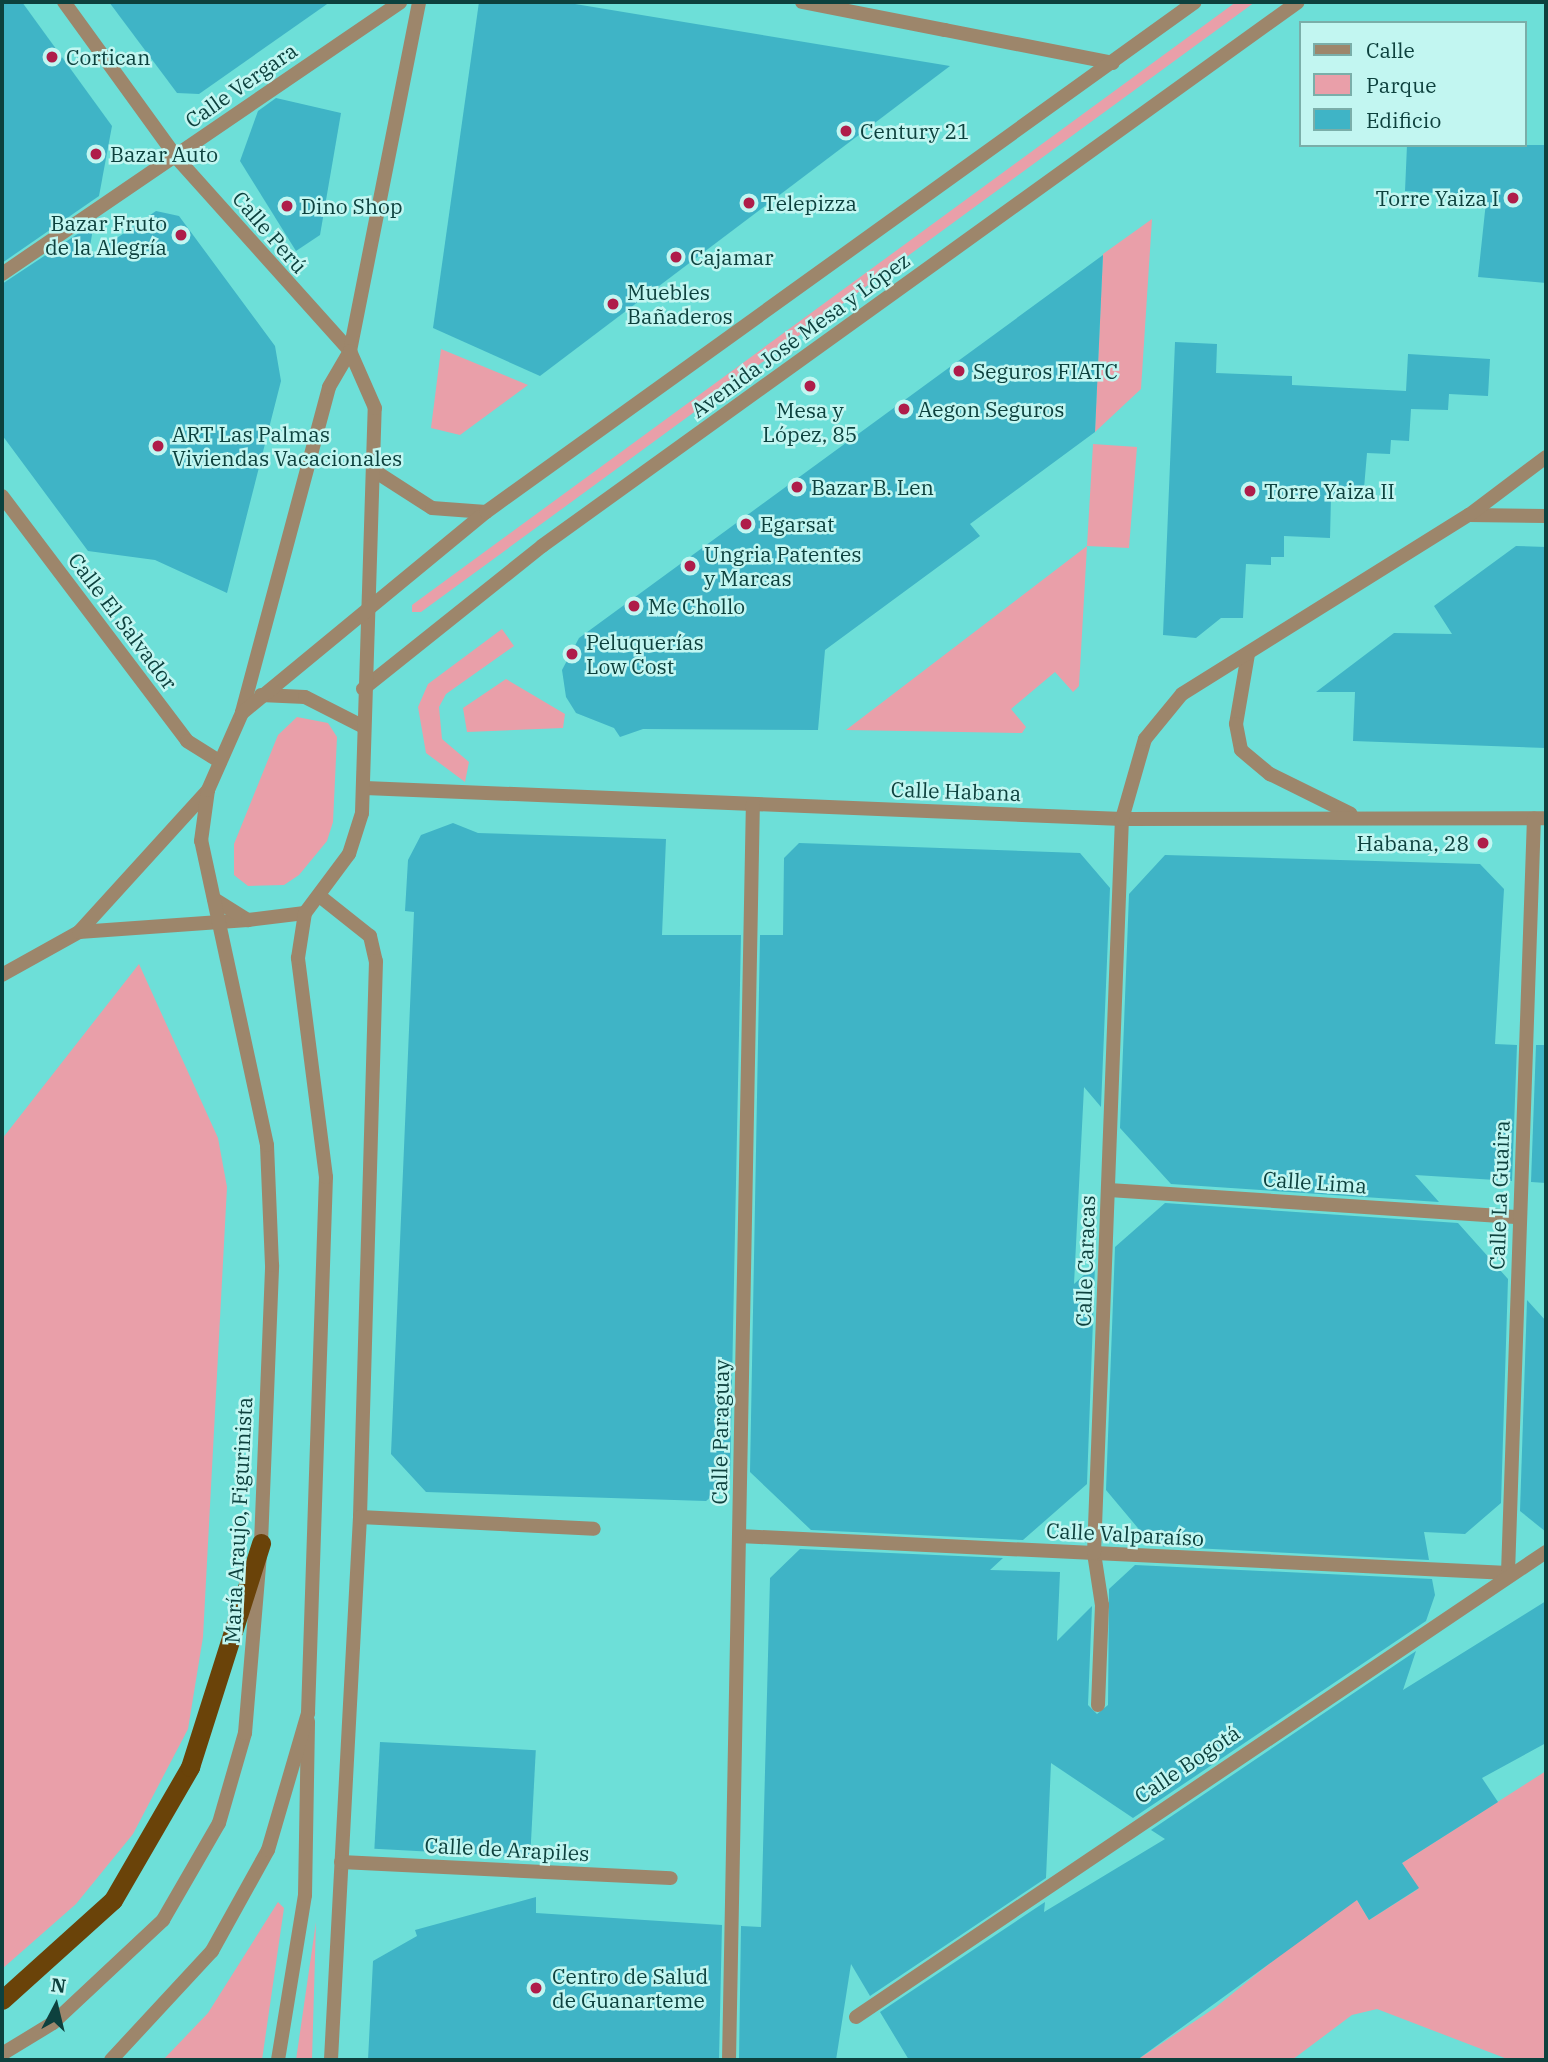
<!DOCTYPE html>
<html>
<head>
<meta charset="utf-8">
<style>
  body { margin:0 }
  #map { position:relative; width:1548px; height:2062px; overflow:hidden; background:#6ddfd8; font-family:"IBM Plex Serif",serif }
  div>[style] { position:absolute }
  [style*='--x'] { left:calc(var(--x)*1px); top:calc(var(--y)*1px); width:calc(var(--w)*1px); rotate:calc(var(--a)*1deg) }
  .green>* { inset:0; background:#e99fa9 }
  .building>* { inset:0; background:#3fb4c6; transform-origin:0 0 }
  .service>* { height:14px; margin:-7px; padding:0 7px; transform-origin:7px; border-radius:7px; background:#9d866b }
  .pedestrian>* { height:14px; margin:-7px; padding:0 7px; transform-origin:7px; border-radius:7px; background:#9d866b }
  .minor>* { height:14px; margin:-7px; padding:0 7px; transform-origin:7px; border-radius:7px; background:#9d866b }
  .tertiary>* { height:14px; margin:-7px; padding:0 7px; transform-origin:7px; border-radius:7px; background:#9d866b }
  .trunk>* { height:19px; margin:-9.5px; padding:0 9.5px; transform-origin:9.5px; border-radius:9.5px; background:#6a4309 }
  .dots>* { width:19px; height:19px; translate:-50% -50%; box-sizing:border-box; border:4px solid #c2f6f1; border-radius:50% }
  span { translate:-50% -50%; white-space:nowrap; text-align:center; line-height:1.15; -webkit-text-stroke:5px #c2f6f1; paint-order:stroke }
  .poi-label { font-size:21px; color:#0d413e }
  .left { translate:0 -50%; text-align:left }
  .right { translate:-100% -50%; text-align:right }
  .street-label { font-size:21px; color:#0d413e }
  .frame { position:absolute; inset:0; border:4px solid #0d413e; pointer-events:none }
  .legend { position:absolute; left:1299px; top:21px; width:228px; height:126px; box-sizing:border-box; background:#c2f6f1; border:2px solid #7aaea9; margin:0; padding:9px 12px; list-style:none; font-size:21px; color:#0d413e }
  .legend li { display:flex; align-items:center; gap:14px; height:35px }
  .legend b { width:35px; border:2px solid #7aaea9 }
  .north { position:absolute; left:21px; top:1971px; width:70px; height:70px; -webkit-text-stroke:5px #c2f6f1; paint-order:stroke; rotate:7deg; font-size:19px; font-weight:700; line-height:28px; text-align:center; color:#0d413e }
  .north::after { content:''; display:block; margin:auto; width:24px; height:32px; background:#0d413e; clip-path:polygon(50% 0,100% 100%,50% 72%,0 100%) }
</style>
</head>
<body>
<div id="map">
  <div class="green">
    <div style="clip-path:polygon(1236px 2px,1255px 2px,421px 612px,412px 612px,412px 605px)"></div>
    <div style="clip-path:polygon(1152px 219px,1141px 389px,1095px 432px,1103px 254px)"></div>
    <div style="clip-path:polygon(441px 349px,528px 385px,460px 435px,431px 428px)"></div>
    <div style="clip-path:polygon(1093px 444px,1137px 447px,1129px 548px,1087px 546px,1079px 686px,1073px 692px,1055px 672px,1011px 709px,1026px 727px,1022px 733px,846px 730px,1087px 546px)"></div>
    <div style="clip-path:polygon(502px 629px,514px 646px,446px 694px,439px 707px,442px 739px,469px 762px,465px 782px,426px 753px,418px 707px,428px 684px)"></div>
    <div style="clip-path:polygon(506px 679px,565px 714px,563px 728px,467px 732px,463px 708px)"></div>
    <div style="clip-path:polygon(297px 717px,328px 723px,337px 737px,333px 822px,327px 841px,299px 875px,284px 885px,248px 886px,234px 875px,234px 844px,278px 735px)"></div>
    <div style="clip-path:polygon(139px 964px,218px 1138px,227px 1187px,203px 1637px,188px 1729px,133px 1834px,76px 1904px,2px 1969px,2px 1139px)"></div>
    <div style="clip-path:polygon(1546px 1771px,1546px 2060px,1510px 2060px,1377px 2009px,1352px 2015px,1292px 2060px,1137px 2060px,1216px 2007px,1354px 1895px,1369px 1920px,1418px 1889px,1402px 1863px)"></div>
    <div style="clip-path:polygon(278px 1902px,284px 1908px,262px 2060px,163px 2060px,208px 2013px)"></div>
    <div style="clip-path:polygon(316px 1922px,312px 2060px,296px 2060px)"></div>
  </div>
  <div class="building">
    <div style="clip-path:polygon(2px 2px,22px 2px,112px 126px,99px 196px,2px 263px)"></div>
    <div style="clip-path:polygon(109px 2px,330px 2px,199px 94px,177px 93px)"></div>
    <div style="clip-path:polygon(479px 2px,563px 2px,950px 66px,540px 376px,433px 328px)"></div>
    <div style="clip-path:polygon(276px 98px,341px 113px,320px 235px,296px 251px,240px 161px,258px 111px)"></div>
    <div style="clip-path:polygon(1407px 145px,1546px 145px,1546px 283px,1478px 277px,1486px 202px,1479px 196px,1405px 191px)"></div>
    <div style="clip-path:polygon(156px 211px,179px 216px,275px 346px,281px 381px,227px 593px,155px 560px,88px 551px,2px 435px,2px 284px,94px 223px,88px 258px)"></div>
    <div style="clip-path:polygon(1103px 255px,1095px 432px,970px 524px,980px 536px,825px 650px,818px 730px,643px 729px,620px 737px,614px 728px,576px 713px,566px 697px,562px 670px,579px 638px)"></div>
    <div style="clip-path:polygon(1175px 342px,1217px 344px,1216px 373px,1292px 376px,1292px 385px,1406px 391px,1408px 354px,1490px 359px,1488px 396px,1449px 394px,1448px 410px,1411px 409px,1409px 441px,1391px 440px,1390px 454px,1367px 453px,1363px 500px,1331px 497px,1330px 538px,1284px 536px,1284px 557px,1271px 557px,1271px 565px,1246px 564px,1243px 618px,1221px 618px,1196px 638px,1163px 635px)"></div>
    <div style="clip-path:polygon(1516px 546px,1546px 547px,1546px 748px,1353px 741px,1355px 692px,1316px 692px,1394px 633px,1452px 634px,1434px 606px)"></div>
    <div style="clip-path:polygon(453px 823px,478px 833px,666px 839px,662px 935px,741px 935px,730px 1481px,706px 1501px,426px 1492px,391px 1454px,414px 912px,405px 911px,408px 860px,421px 835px)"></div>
    <div style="clip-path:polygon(799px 843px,1080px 853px,1110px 888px,1101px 1107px,1084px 1087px,1074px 1284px,1095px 1265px,1087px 1484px,1023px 1540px,811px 1530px,750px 1472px,760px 935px,783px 935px,784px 858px)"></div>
    <div style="clip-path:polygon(1165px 855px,1480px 864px,1504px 889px,1495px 1044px,1517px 1045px,1512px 1181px,1415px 1175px,1439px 1202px,1171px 1184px,1120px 1128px,1129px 894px)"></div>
    <div style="clip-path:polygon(1536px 1045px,1546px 1045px,1546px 1183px,1531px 1182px)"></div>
    <div style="clip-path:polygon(1165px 1203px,1458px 1223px,1508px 1279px,1501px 1503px,1465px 1534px,1424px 1532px,1429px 1560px,1153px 1546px,1106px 1490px,1115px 1247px)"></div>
    <div style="clip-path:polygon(1527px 1300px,1546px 1321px,1546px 1532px,1520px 1511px)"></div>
    <div style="clip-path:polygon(800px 1549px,1003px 1558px,990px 1570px,1060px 1572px,1057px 1641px,1092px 1606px,1088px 1705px,1097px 1714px,1108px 1705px,1109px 1589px,1135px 1565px,1432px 1579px,1435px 1595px,1426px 1621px,1133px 1818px,1051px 1763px,1046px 1878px,870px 1996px,851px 1964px,836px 2060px,739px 2060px,741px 1926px,761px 1927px,770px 1578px)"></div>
    <div style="clip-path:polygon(1546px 1601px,1546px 1743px,1482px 1778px,1498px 1802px,1402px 1863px,1419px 1888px,1369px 1920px,1357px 1900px,1137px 2060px,909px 2060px,880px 2012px,1045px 1902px,1044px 1912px,1165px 1839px,1151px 1830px,1416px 1651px,1403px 1690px)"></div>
    <div style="left:380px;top:1742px;width:156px;height:107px;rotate:3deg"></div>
    <div style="clip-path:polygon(536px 1897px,536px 1913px,722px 1925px,719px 2060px,368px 2060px,373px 1961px,417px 1936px,415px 1930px)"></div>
  </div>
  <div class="service">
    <div style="--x:322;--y:898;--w:61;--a:38.4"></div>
    <div style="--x:370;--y:936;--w:26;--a:77"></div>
    <div style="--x:376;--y:961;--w:556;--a:91.65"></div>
    <div style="--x:360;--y:1517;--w:544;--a:93.06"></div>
    <div style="--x:360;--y:1517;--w:234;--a:2.9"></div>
    <div style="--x:278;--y:2060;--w:167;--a:-80.7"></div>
    <div style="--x:305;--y:1895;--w:174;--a:-89"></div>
  </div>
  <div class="pedestrian">
    <div style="--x:945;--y:30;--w:171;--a:11.1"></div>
    <div style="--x:1469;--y:515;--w:77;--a:0.7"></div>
    <div style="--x:1094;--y:1553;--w:53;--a:81.3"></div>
    <div style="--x:1102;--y:1605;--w:100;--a:92.3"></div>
    <div style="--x:341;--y:1862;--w:330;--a:2.8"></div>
  </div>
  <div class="minor">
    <div style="--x:64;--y:2;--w:191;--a:54.1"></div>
    <div style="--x:176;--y:157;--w:261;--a:48.1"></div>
    <div style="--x:802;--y:2;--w:146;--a:11.1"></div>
    <div style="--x:2;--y:274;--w:482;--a:-34.3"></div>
    <div style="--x:2;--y:496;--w:307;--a:52.9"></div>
    <div style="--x:187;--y:741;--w:39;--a:32"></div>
    <div style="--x:1248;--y:654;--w:71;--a:99.7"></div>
    <div style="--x:1236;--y:724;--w:26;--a:79"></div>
    <div style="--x:1241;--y:750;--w:38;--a:40"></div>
    <div style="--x:1270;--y:774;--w:90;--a:26.3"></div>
    <div style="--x:365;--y:788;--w:758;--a:2.35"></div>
    <div style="--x:1122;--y:819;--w:424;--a:-0.1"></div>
    <div style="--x:79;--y:932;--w:169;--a:-4.1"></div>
    <div style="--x:2;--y:975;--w:88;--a:-29.2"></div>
    <div style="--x:79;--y:932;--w:192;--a:-47.7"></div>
    <div style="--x:1109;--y:1190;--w:411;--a:3.8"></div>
    <div style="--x:739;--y:1536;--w:770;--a:2.75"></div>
    <div style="--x:1508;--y:1573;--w:755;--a:-88.03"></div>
    <div style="--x:1094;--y:1553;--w:735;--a:-87.82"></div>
    <div style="--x:1122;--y:819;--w:83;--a:-74"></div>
    <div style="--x:1145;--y:739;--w:58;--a:-50.6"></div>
    <div style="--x:1182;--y:694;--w:338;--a:-32"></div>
    <div style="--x:1469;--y:515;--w:96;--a:-37"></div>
    <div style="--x:856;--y:2017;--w:832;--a:-33.98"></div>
    <div style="--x:729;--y:2060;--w:1256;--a:-88.91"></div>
  </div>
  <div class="tertiary">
    <div style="--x:373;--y:470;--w:70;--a:32.8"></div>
    <div style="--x:432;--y:508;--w:54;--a:4.2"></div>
    <div style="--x:363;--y:689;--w:229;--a:-38.6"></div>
    <div style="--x:542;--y:546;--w:931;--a:-35.74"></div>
    <div style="--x:261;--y:695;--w:44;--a:2.6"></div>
    <div style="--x:305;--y:697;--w:64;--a:27"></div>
    <div style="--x:242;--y:712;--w:336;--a:-75"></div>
    <div style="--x:329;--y:387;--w:42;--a:-59.7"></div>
    <div style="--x:350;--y:351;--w:356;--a:-78.8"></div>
    <div style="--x:214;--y:899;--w:40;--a:32"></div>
    <div style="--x:248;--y:920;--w:57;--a:-7"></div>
    <div style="--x:305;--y:913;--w:74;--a:-53.3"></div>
    <div style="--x:349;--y:854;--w:43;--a:-72.4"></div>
    <div style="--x:362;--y:813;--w:405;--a:-88.2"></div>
    <div style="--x:375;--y:408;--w:62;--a:-113.7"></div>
    <div style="--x:2;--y:2054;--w:60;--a:-31.3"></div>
    <div style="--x:53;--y:2023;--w:151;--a:-43.1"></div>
    <div style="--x:163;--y:1920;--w:112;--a:-60"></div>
    <div style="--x:219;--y:1823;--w:94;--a:-73.9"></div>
    <div style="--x:245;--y:1733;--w:191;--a:-85.2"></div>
    <div style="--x:261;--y:1543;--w:278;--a:-87.7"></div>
    <div style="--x:272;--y:1265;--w:120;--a:-92.4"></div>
    <div style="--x:267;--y:1145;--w:311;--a:-102.2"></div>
    <div style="--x:201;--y:841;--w:51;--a:-82.2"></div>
    <div style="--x:208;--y:790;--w:84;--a:-66.2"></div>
    <div style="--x:242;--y:713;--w:316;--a:-39.5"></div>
    <div style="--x:486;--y:512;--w:873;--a:-35.73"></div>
    <div style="--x:111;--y:2060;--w:149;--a:-47.2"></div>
    <div style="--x:212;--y:1951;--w:115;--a:-61"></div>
    <div style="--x:268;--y:1850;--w:143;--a:-73.7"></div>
    <div style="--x:308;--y:1713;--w:536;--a:-88.08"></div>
    <div style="--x:326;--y:1177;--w:221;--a:-97.3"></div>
    <div style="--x:298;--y:958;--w:46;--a:-81.2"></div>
  </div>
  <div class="trunk">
    <div style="--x:2;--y:2000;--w:149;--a:-42"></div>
    <div style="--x:113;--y:1900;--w:154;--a:-59.9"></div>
    <div style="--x:190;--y:1767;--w:235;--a:-72.4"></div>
  </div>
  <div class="dots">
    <div style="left:52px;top:57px;background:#af1d4a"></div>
    <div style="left:846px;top:131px;background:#af1d4a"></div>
    <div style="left:96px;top:154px;background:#af1d4a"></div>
    <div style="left:1513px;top:198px;background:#af1d4a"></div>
    <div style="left:749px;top:203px;background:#af1d4a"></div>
    <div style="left:287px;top:206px;background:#af1d4a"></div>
    <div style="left:181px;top:235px;background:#af1d4a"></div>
    <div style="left:676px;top:257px;background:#af1d4a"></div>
    <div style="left:613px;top:304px;background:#af1d4a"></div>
    <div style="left:959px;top:371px;background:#af1d4a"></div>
    <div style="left:810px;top:386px;background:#af1d4a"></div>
    <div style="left:904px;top:409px;background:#af1d4a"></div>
    <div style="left:158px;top:446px;background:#af1d4a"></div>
    <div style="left:797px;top:487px;background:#af1d4a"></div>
    <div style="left:1250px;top:491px;background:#af1d4a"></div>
    <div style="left:746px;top:524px;background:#af1d4a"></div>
    <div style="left:690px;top:566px;background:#af1d4a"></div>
    <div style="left:634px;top:606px;background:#af1d4a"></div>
    <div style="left:572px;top:654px;background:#af1d4a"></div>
    <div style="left:1483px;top:843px;background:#af1d4a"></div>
    <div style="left:536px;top:1988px;background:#af1d4a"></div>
  </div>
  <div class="poi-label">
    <span class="left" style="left:66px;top:57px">Cortican</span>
    <span class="left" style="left:860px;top:131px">Century 21</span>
    <span class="left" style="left:110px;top:154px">Bazar Auto</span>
    <span class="right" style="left:1499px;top:198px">Torre Yaiza I</span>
    <span class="left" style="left:763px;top:203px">Telepizza</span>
    <span class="left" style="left:301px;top:206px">Dino Shop</span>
    <span class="right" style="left:167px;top:235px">Bazar Fruto<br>de la Alegría</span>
    <span class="left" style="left:690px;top:257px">Cajamar</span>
    <span class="left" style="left:627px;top:304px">Muebles<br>Bañaderos</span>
    <span class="left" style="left:973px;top:371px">Seguros FIATC</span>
    <span class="left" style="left:918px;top:409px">Aegon Seguros</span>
    <span style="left:810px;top:422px">Mesa y<br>López, 85</span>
    <span class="left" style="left:172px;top:446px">ART Las Palmas<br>Viviendas Vacacionales</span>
    <span class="left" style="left:811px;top:487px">Bazar B. Len</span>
    <span class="left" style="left:1264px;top:491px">Torre Yaiza II</span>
    <span class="left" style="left:760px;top:524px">Egarsat</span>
    <span class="left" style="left:704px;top:566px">Ungria Patentes<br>y Marcas</span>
    <span class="left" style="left:648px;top:606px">Mc Chollo</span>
    <span class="left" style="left:586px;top:654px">Peluquerías<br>Low Cost</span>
    <span class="right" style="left:1469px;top:843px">Habana, 28</span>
    <span class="left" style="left:552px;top:1988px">Centro de Salud<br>de Guanarteme</span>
  </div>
  <div class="street-label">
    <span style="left:241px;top:85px;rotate:-35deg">Calle Vergara</span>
    <span style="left:270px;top:232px;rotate:49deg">Calle Perú</span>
    <span style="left:800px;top:335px;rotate:-36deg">Avenida José Mesa y López</span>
    <span style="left:123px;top:621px;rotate:53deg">Calle El Salvador</span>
    <span style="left:956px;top:791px;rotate:2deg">Calle Habana</span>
    <span style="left:1315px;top:1182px;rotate:4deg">Calle Lima</span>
    <span style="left:1499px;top:1195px;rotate:-88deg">Calle La Guaira</span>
    <span style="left:1085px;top:1261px;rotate:-88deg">Calle Caracas</span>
    <span style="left:720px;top:1432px;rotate:-89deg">Calle Paraguay</span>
    <span style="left:238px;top:1520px;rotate:-87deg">María Araujo, Figurinista</span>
    <span style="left:1125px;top:1534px;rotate:3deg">Calle Valparaíso</span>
    <span style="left:1187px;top:1764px;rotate:-34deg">Calle Bogotá</span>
    <span style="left:507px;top:1849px;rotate:3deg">Calle de Arapiles</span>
  </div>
  <div class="frame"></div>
  <ul class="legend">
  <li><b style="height:9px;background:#9d866b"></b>Calle</li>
  <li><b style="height:19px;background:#e99fa9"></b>Parque</li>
  <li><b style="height:19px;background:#3fb4c6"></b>Edificio</li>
  </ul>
  <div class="north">N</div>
</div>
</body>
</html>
